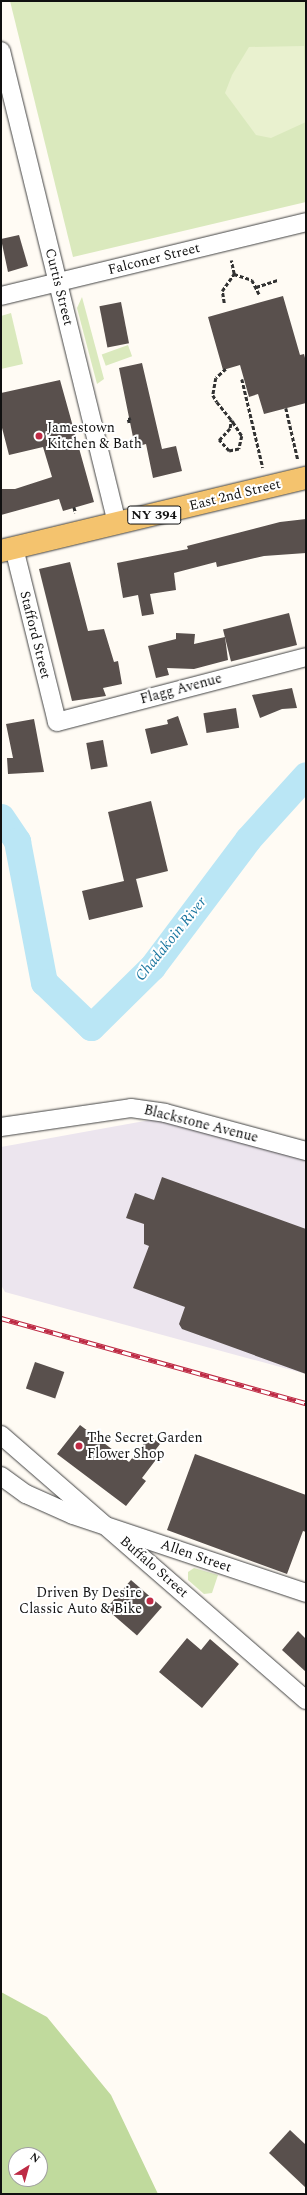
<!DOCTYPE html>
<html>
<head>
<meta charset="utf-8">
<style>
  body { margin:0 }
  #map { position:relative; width:307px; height:2195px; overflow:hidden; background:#fffbf4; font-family:Spectral,serif }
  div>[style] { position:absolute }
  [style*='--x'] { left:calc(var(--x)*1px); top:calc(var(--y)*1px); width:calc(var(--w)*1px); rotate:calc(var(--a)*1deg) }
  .industrial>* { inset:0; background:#ece5ee }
  .green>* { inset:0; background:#dae9bd; transform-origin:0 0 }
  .forest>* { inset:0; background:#c0da9d }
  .pitch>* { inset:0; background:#e9f1cf }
  .river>* { height:27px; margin:-13.5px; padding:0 13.5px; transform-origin:13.5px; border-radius:13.5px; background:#bae6f5 }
  .building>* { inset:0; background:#59504d; transform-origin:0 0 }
  .path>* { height:2.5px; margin-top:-1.25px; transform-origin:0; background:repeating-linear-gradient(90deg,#323232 0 4px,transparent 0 6px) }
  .roads { filter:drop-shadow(0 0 1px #434343) drop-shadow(0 0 1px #434343) }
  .minor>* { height:18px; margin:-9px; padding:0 9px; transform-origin:9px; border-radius:9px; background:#fff }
  .major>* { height:22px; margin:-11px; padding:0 11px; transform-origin:11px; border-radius:11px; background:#f4c36e }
  .rail>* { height:4.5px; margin-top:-2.25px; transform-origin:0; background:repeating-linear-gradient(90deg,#fff 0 9px,#be2b45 0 18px); box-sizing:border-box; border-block:1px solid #be2b45 }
  .dots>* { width:11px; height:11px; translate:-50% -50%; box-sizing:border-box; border:2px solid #fff; border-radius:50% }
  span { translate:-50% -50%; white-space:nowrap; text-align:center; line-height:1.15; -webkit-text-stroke:4px #fff; paint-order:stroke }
  .shield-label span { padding:1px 3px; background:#fff; border:1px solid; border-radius:3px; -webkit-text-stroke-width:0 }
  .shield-label { font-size:13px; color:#101010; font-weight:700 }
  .street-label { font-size:14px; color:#101010 }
  .poi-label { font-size:14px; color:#101010 }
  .left { translate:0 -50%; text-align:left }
  .right { translate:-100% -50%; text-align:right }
  .water-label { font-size:15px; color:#1b77a0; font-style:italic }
  .frame { position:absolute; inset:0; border:2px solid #101010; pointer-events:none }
  .north { position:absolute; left:8px; top:2147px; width:40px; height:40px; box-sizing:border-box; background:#fff; border:1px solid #9f9f9f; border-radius:50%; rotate:37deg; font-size:11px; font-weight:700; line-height:16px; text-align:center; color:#101010 }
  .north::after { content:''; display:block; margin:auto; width:14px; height:18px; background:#be2b45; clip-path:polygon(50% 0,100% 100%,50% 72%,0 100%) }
</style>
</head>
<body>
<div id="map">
  <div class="industrial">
    <div style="clip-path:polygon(161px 1118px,306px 1160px,306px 1374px,5px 1292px,1px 1285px,1px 1147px)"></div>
  </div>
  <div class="green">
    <div style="clip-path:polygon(10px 1px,306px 1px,306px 202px,73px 257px)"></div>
    <div style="clip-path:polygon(82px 297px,104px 379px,97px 384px,77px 308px)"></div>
    <div style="clip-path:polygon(11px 313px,23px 364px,1px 369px,1px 316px)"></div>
    <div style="left:128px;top:345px;width:12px;height:28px;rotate:70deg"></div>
    <div style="clip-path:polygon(194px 1568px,218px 1575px,212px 1593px,204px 1594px,188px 1580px,188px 1572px)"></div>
  </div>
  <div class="forest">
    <div style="clip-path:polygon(evenodd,1px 1992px,47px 2017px,111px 2095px,158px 2194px,1px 2194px,1px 1992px,16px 2155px,40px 2155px,40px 2179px,16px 2179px,16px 2155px)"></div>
  </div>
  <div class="pitch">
    <div style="clip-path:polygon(304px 46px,306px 122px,271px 138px,256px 135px,225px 93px,232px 75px,249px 47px)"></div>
  </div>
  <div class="river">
    <div style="--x:1;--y:817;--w:29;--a:56"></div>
    <div style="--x:17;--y:841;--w:144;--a:79.2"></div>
    <div style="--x:44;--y:982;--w:65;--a:43.8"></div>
    <div style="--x:91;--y:1027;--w:86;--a:-44.5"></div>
    <div style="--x:152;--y:967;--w:160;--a:-53.1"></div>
    <div style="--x:248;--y:839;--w:86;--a:-47.8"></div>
  </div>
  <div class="building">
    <div style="clip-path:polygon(19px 235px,28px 266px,8px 272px,1px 239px)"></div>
    <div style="clip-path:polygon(283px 296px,300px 355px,304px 354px,306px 362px,306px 403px,264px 414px,258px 394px,249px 397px,240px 365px,223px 370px,208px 317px)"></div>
    <div style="left:121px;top:302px;width:42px;height:22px;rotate:79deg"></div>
    <div style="clip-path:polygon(142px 363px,162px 449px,176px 446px,182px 471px,153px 478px,146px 444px,135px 447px,119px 368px)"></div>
    <div style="clip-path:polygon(60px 380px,94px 502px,63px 511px,59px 499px,1px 515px,1px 489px,15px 489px,52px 477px,43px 447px,9px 455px,1px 424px,1px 393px)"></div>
    <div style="clip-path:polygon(306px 519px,306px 553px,264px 556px,217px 567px,216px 562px,174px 573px,176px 590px,150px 594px,154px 614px,142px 616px,138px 595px,123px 598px,117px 563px,188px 549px,187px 546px,280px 522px)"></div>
    <div style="clip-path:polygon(70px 562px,88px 631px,104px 629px,114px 662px,118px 661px,122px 684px,103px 688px,106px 696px,72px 701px,39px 569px)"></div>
    <div style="left:289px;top:613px;width:33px;height:68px;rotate:76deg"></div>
    <div style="clip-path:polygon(176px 633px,195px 634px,194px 644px,225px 637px,228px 660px,194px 669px,167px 668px,169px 675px,156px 678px,148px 646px,176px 639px)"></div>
    <div style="clip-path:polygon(292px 688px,297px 708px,282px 709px,260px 718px,252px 695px)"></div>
    <div style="left:236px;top:708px;width:20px;height:33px;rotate:81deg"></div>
    <div style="clip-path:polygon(178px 716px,188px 745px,151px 754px,145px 729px,168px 724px,167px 720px)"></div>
    <div style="clip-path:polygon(34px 719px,44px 772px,8px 774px,7px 758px,13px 758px,6px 724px)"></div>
    <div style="left:103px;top:740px;width:27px;height:17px;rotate:80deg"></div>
    <div style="clip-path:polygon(151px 801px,168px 871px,136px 879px,143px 907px,89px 920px,82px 891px,124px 881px,108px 812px)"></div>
    <div style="clip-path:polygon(162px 1177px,306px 1229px,306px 1374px,182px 1329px,179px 1324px,185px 1307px,133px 1288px,149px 1246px,144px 1244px,144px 1224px,126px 1218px,135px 1193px,154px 1200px)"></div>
    <div style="left:35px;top:1362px;width:31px;height:28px;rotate:19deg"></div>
    <div style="clip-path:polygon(80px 1425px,129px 1462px,150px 1436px,160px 1444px,153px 1453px,158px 1457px,142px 1478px,146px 1481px,126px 1506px,57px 1454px)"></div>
    <div style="clip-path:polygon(195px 1454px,306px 1495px,306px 1532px,303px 1531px,287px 1574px,167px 1530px)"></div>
    <div style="left:131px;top:1580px;width:41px;height:38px;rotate:41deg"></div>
    <div style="clip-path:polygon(298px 1631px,306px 1639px,306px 1672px,282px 1650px)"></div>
    <div style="clip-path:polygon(187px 1638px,201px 1650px,210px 1639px,239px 1664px,202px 1708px,159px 1672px)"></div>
    <div style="clip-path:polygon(290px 2130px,306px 2145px,306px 2188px,269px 2153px)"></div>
  </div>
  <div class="path">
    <div style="--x:234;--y:274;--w:19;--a:18"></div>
    <div style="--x:252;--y:280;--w:16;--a:63"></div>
    <div style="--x:256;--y:287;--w:23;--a:-18"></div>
    <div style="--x:224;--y:303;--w:12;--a:-99"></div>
    <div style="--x:222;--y:291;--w:21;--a:-55"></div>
    <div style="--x:234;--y:274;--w:14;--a:-102"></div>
    <div style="--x:226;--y:369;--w:13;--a:138"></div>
    <div style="--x:216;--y:378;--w:17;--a:100"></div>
    <div style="--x:213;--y:395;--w:8;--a:60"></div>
    <div style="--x:217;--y:402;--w:26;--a:51"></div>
    <div style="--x:233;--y:422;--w:17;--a:57"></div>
    <div style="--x:242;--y:436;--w:13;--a:103"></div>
    <div style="--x:239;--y:449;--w:10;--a:169"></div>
    <div style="--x:229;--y:451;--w:15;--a:-132"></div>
    <div style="--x:219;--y:440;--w:16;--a:-47"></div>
    <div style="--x:230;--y:428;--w:9;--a:-84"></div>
    <div style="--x:242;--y:379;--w:91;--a:76.7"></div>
    <div style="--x:286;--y:408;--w:53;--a:77"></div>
    <div style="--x:129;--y:423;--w:4;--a:-104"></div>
    <div style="--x:128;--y:419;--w:3;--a:-18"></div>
    <div style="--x:74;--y:507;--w:6;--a:72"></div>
  </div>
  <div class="roads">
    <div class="minor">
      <div style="--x:1;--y:51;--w:486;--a:76.2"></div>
      <div style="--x:1;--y:296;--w:314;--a:-13.6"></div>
      <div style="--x:14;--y:548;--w:179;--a:76.1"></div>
      <div style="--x:57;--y:722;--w:257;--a:-14.6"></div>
      <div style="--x:1;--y:1127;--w:131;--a:-8.3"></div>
      <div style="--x:131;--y:1108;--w:34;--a:8"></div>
      <div style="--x:165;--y:1113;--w:146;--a:15.1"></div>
      <div style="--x:1;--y:1435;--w:404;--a:41"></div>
      <div style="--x:1;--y:1476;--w:31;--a:36"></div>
      <div style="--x:26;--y:1494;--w:51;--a:24.1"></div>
      <div style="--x:73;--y:1515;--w:246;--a:18.5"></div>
    </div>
    <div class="major">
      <div style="--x:1;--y:551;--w:314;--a:-13.5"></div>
    </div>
  </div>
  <div class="rail">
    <div style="--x:1;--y:1318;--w:317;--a:15.6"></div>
  </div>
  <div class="dots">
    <div style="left:39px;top:436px;background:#be2b45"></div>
    <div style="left:79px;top:1446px;background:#be2b45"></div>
    <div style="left:150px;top:1601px;background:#be2b45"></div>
  </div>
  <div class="shield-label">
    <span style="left:154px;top:515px">NY 394</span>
  </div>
  <div class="street-label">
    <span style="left:154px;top:259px;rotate:-14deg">Falconer Street</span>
    <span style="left:59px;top:287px;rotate:76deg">Curtis Street</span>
    <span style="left:235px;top:495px;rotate:-14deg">East 2nd Street</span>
    <span style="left:35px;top:635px;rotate:76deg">Stafford Street</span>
    <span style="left:181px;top:689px;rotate:-15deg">Flagg Avenue</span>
    <span style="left:201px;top:1124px;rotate:14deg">Blackstone Avenue</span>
    <span style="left:196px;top:1556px;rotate:19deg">Allen Street</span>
    <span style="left:154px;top:1567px;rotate:41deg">Buffalo Street</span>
  </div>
  <div class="poi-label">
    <span class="left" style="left:47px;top:436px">Jamestown<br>Kitchen &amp; Bath</span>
    <span class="left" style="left:87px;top:1446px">The Secret Garden<br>Flower Shop</span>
    <span class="right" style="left:142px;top:1601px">Driven By Desire<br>Classic Auto &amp; Bike</span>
  </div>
  <div class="water-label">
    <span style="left:171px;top:939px;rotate:-51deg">Chadakoin River</span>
  </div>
  <div class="frame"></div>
  <div class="north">N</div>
</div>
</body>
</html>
